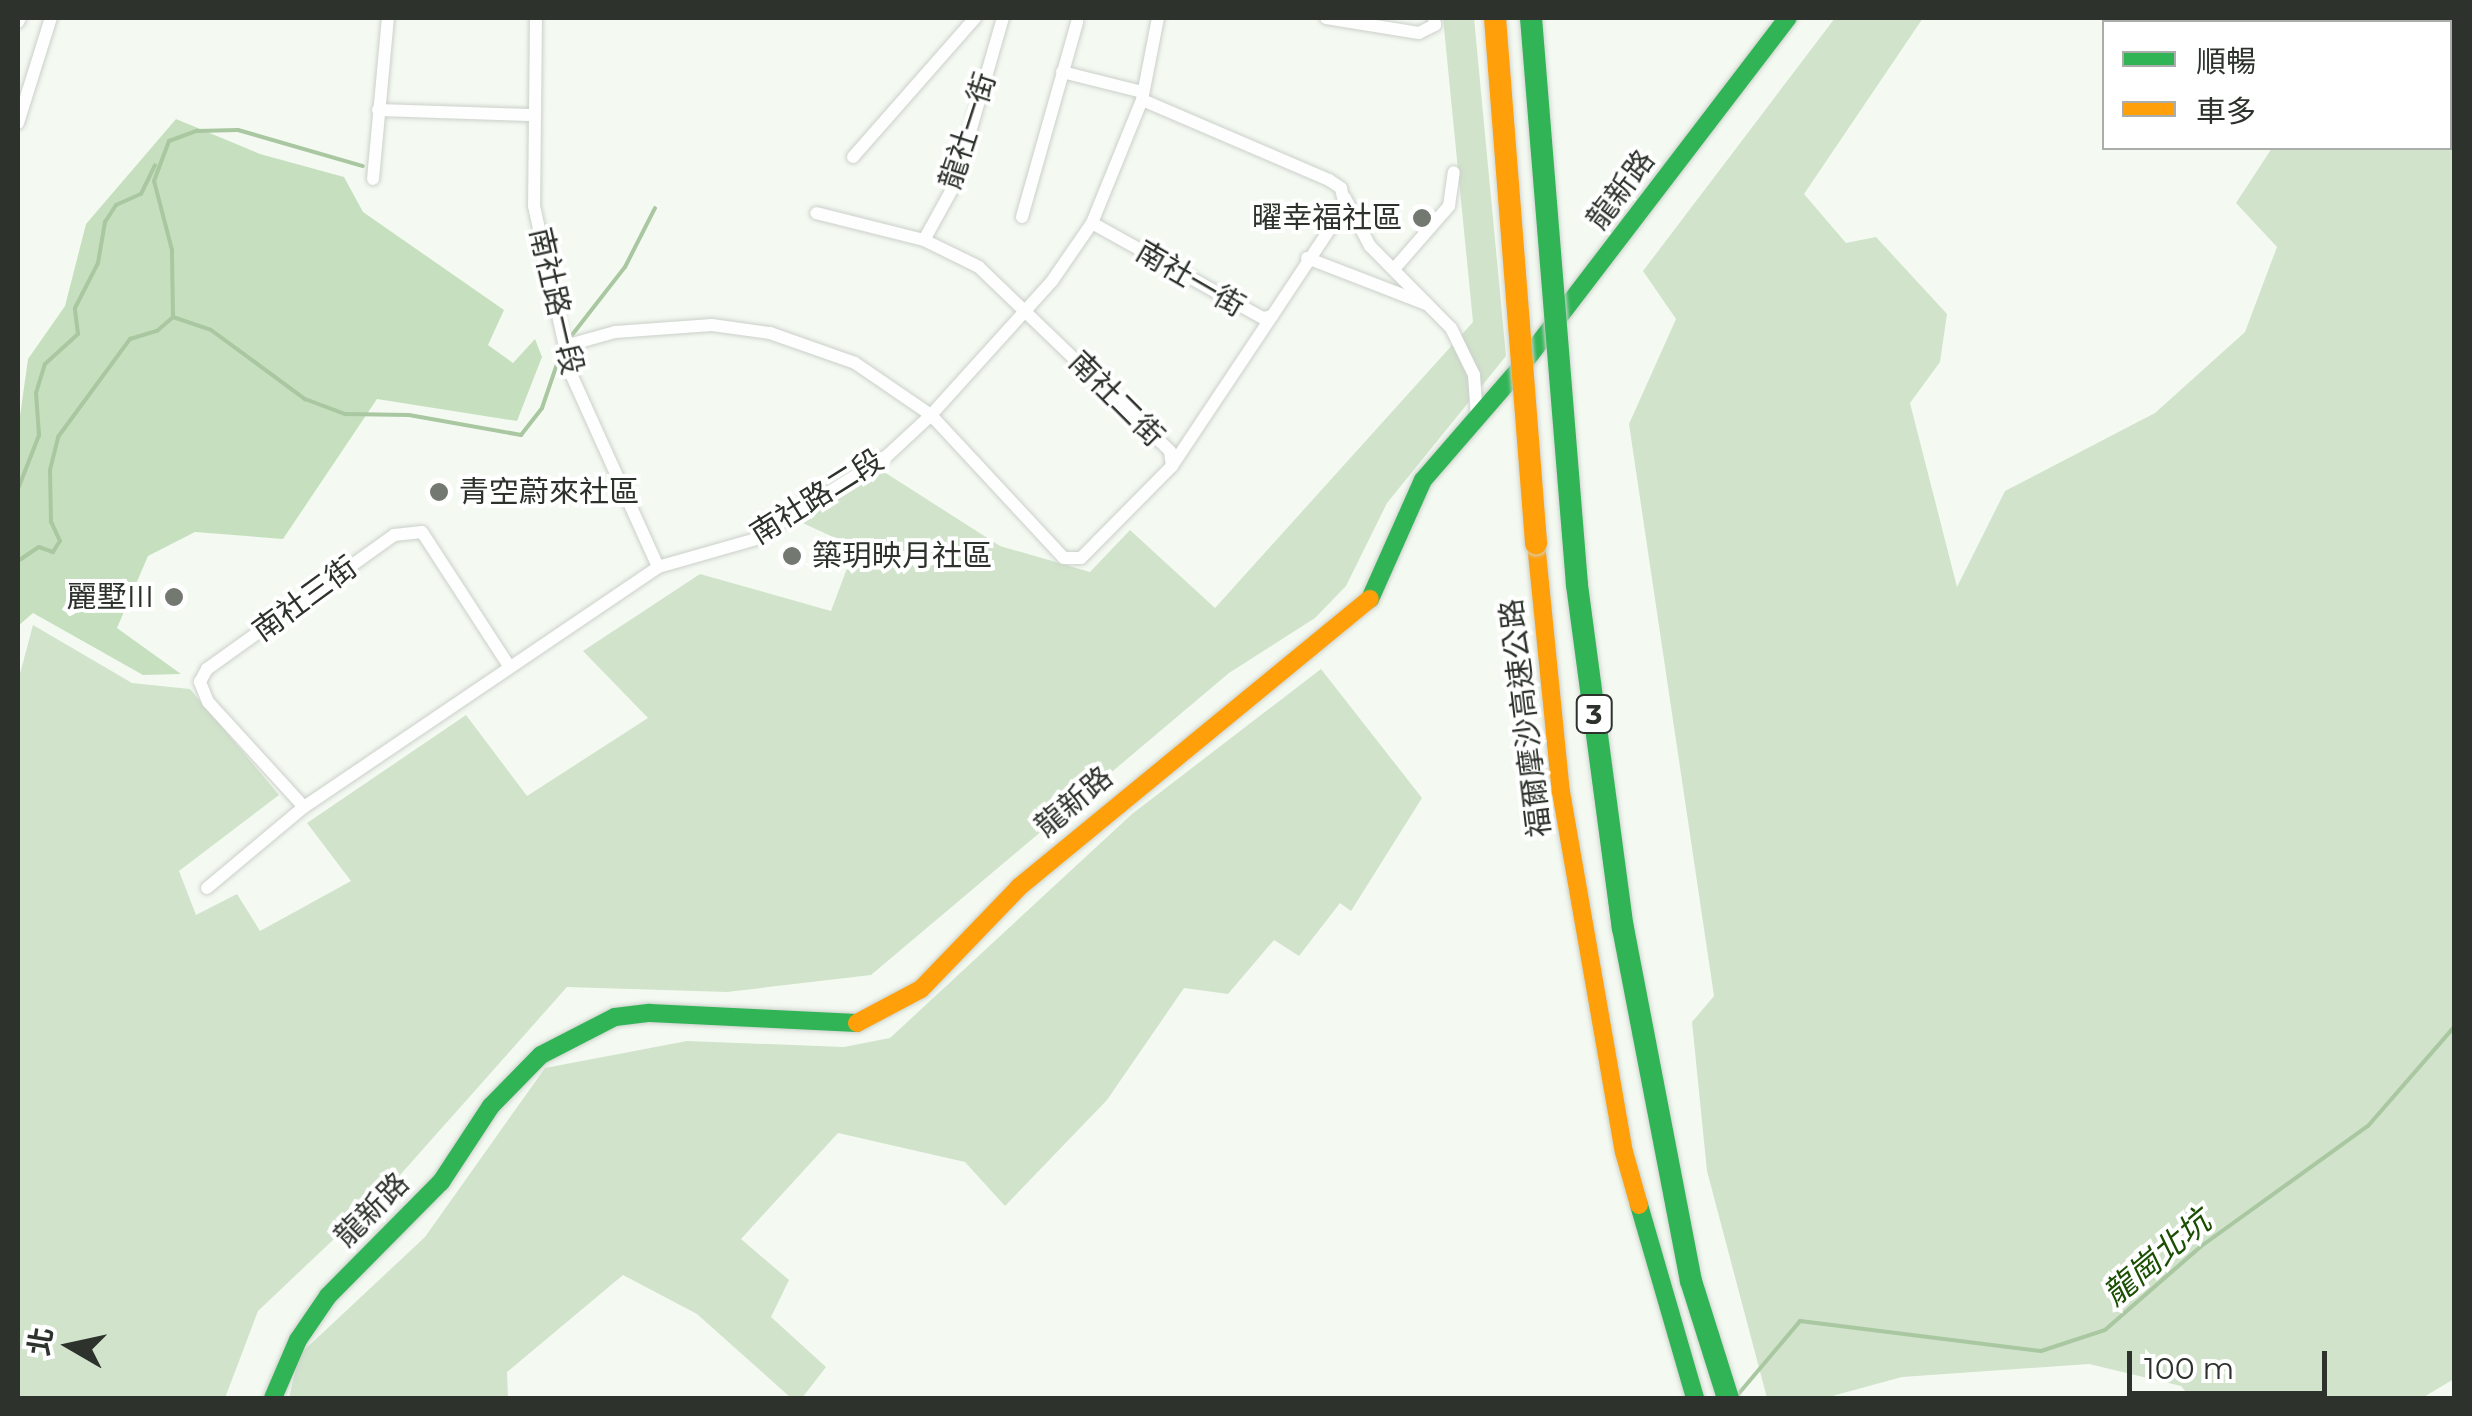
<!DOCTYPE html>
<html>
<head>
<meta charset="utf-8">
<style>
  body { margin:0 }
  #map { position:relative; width:2472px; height:1416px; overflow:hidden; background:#f4faf2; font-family:Montserrat,"Noto Sans TC",sans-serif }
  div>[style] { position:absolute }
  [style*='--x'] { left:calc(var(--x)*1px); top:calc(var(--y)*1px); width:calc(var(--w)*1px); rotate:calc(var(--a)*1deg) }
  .green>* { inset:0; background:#d1e3cb }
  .forest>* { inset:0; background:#c6e0bf }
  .stream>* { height:4px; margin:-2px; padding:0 2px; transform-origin:2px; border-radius:2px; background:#a9c7a0 }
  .roads { filter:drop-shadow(0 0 2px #cbd0ca) drop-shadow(0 0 2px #cbd0ca) }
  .street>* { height:12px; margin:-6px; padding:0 6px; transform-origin:6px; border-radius:6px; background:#fdfefd }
  .fast>* { height:18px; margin:-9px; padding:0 9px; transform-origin:9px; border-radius:9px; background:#30b455 }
  .slow>* { height:18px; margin:-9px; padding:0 9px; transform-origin:9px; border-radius:9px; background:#ff9f0a }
  .bridges { filter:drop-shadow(0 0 2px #d1d4d0) drop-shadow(0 0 2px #d1d4d0) }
  .fast-bridge>* { height:22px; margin:-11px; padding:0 11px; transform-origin:11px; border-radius:11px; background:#30b455 }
  .slow-bridge>* { height:22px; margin:-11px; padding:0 11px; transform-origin:11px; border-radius:11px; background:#ff9f0a }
  .dots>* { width:28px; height:28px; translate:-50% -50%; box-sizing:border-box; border:5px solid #fff; border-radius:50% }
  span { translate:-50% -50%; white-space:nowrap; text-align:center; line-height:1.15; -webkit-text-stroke:8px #fff; paint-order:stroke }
  .shield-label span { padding:2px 8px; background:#fff; border:2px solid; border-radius:8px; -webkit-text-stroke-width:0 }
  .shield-label { font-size:28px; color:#2d322c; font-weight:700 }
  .street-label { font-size:30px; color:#2d322c }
  .poi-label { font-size:30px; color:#2d322c }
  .right { translate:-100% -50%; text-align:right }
  .left { translate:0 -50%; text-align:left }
  .water-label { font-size:32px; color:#1a4e02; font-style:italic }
  .frame { position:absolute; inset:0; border:20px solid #2d322c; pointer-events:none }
  .legend { position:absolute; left:2102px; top:20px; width:350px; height:130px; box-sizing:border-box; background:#fff; border:2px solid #abadab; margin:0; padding:12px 18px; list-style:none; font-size:30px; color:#2d322c }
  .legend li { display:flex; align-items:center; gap:20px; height:50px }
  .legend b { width:50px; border:2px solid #abadab }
  .north { position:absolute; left:20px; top:1296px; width:100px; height:100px; -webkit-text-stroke:8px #fff; paint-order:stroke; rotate:279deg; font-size:28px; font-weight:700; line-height:40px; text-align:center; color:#2d322c }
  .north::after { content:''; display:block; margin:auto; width:35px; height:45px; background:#2d322c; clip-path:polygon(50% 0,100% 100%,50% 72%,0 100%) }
  .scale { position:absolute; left:2127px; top:1351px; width:200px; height:45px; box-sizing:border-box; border:5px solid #2d322c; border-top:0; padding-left:12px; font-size:30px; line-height:35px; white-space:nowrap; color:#2d322c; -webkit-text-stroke:8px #fff; paint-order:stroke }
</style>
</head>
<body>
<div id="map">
  <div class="green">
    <div style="clip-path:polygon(1443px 18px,1474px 18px,1506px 356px,1387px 503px,1346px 586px,1315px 618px,1229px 673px,871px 975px,727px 992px,567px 987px,392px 1184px,258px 1311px,225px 1398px,18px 1398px,18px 681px,33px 625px,132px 683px,190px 689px,279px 795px,179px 871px,196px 915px,237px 894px,260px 931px,351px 881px,307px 823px,466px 715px,527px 796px,648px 718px,583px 651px,700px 574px,831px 611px,855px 547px,796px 520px,881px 470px,1000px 546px,1090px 572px,1130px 530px,1215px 608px,1473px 322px)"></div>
    <div style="clip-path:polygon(1835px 18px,1923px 18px,1804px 194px,1846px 243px,1876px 237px,1947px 314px,1940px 362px,1910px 403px,1957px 587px,2005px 491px,2155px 413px,2245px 332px,2277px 247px,2236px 203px,2272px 148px,2450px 148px,2450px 22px,2352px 22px,2454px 18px,2454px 1379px,2422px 1398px,2191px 1398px,2181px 1386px,2089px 1364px,1902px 1377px,1825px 1398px,1767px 1398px,1707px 1171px,1692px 1022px,1714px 996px,1629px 424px,1676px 319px,1643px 271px)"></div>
    <div style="clip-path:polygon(1321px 669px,1422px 798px,1351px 911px,1340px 903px,1299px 956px,1274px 940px,1228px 994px,1184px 988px,1107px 1100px,1005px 1206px,965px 1162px,838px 1133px,741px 1239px,789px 1280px,771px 1317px,826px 1367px,802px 1398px,791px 1398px,697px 1314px,623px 1275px,507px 1372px,508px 1398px,289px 1398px,299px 1355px,425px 1237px,545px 1068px,687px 1041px,844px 1047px,890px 1038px,1132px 814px)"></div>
  </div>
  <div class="forest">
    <div style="clip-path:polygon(176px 119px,260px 154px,344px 177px,363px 212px,504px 310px,488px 345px,513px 363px,535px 339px,542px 357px,517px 421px,377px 399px,283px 539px,195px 532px,148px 556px,117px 628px,181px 674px,143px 675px,33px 613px,18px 626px,18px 430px,28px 359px,65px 306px,86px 224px)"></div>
  </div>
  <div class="stream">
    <div style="--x:173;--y:317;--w:40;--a:18.9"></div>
    <div style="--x:211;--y:330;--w:117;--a:36.3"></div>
    <div style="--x:305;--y:399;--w:43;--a:20.6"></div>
    <div style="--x:345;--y:414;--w:64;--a:0.9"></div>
    <div style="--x:409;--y:415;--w:114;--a:10.1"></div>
    <div style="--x:521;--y:435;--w:34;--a:-52"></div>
    <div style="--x:542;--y:408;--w:53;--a:-71.2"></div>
    <div style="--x:572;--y:335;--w:86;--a:-52.1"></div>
    <div style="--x:625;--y:267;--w:66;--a:-63"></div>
    <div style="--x:18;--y:489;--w:58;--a:-68.7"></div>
    <div style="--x:39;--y:435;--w:42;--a:-94.1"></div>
    <div style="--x:36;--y:393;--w:30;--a:-73"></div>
    <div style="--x:45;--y:364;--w:45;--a:-42.3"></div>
    <div style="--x:78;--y:334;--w:26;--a:-97"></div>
    <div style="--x:75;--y:308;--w:51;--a:-62.9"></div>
    <div style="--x:98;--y:263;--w:42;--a:-80.3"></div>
    <div style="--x:105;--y:222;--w:20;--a:-57"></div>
    <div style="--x:116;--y:205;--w:27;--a:-24"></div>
    <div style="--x:141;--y:194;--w:32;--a:-64"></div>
    <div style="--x:18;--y:561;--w:25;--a:-34"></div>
    <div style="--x:39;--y:547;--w:15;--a:20"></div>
    <div style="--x:53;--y:552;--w:13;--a:-58"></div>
    <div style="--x:60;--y:541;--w:21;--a:-115"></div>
    <div style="--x:51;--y:522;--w:52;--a:-91.1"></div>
    <div style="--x:50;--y:470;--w:34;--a:-76"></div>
    <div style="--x:58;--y:437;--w:122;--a:-53.7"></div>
    <div style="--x:130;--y:339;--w:28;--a:-17"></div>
    <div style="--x:157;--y:331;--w:21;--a:-41"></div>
    <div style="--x:173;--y:317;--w:67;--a:-90.9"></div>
    <div style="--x:172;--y:250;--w:71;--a:-104.6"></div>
    <div style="--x:154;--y:181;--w:43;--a:-69.4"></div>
    <div style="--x:169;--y:141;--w:30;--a:-20"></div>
    <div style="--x:197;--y:131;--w:41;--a:-1.4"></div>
    <div style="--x:238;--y:130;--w:130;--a:16.1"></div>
    <div style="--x:1735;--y:1398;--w:101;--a:-49.8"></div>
    <div style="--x:1800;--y:1321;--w:243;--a:7.1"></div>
    <div style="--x:2041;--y:1351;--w:67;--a:-18.2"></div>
    <div style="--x:2105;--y:1330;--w:126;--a:-41.1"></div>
    <div style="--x:2200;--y:1247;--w:207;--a:-35.8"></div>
    <div style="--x:2368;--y:1126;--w:131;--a:-49"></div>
  </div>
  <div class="roads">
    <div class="street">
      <div style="--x:536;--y:18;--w:188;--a:90.6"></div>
      <div style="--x:534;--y:206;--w:172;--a:77.6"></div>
      <div style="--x:571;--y:374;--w:212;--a:65.7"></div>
      <div style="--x:1326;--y:18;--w:94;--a:9.2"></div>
      <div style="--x:1419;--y:33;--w:18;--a:-27"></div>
      <div style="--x:1435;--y:25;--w:7;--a:-98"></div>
      <div style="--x:18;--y:22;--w:4;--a:-63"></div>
      <div style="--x:1062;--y:72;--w:82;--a:14"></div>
      <div style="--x:378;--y:110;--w:152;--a:1.9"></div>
      <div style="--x:18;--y:123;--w:110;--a:-72.6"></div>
      <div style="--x:853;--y:157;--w:185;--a:-48.7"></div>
      <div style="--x:373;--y:179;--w:162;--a:-84.7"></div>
      <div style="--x:1345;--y:198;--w:54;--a:62.5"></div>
      <div style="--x:1370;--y:246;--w:115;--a:45.4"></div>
      <div style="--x:1451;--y:328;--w:52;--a:63.9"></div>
      <div style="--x:1474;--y:375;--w:39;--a:86"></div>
      <div style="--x:1022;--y:217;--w:203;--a:-74.2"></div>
      <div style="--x:1092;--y:223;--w:196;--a:29.1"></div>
      <div style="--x:1263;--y:318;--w:9;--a:-13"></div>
      <div style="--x:1272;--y:316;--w:132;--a:-56.4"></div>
      <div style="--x:1345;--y:206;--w:18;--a:-103"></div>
      <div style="--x:1341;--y:188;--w:14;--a:-146"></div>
      <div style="--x:1329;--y:180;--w:203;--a:-156.8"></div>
      <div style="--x:924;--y:240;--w:64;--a:-61"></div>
      <div style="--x:955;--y:184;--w:173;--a:-73.9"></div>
      <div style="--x:1307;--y:258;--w:128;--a:21.1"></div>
      <div style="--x:1394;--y:269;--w:84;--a:-48.9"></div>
      <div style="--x:1449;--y:206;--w:34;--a:-82"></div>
      <div style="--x:565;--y:346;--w:52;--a:-15.6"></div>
      <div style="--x:615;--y:332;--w:97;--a:-4.1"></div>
      <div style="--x:712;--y:325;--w:59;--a:7.9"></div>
      <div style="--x:770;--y:333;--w:90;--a:19.4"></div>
      <div style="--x:855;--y:363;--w:92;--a:34.4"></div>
      <div style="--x:931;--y:415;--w:195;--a:47.1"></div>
      <div style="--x:1064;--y:558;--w:17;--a:0"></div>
      <div style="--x:1081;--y:558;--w:129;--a:-45.3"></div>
      <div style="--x:1172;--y:466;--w:15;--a:-98"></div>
      <div style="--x:1170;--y:451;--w:265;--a:-136.1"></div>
      <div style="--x:979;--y:267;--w:61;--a:-153.9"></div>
      <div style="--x:924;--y:240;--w:111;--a:-166"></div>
      <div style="--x:1172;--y:466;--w:180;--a:-56.3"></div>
      <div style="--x:304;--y:807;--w:142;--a:-132.4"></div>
      <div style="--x:208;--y:702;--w:22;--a:-112"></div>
      <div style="--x:200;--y:682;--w:15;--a:-62"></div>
      <div style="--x:207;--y:669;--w:230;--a:-35.6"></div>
      <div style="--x:394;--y:535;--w:28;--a:-6"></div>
      <div style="--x:422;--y:532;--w:160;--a:57"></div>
      <div style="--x:207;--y:888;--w:126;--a:-39.9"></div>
      <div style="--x:304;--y:807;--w:428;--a:-34.1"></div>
      <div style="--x:658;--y:567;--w:99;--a:-15.9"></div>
      <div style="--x:753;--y:540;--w:160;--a:-32.2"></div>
      <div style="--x:888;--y:455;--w:59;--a:-42.9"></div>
      <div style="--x:931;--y:415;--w:181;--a:-47.9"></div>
      <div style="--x:1052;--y:281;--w:70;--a:-55.4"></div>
      <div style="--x:1092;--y:223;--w:133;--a:-67.9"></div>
      <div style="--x:1142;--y:100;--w:84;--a:-79"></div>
    </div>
    <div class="fast">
      <div style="--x:1370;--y:599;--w:130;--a:-66"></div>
      <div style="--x:1423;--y:480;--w:148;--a:-49.1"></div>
      <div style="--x:1520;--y:368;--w:441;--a:-52.6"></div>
      <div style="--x:1639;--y:1205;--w:201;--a:73.8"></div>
      <div style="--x:273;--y:1398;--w:63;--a:-66.7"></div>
      <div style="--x:298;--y:1340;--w:53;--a:-55.7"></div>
      <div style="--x:328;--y:1296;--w:161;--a:-45.3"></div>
      <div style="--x:441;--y:1182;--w:91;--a:-56.7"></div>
      <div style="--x:491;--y:1106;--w:71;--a:-45.6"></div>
      <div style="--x:541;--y:1055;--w:83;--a:-27.2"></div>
      <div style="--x:615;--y:1017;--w:35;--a:-7"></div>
      <div style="--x:650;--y:1013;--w:207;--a:2.8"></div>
    </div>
    <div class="slow">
      <div style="--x:1536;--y:543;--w:250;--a:84.3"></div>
      <div style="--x:1561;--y:792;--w:365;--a:80.1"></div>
      <div style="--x:1624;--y:1152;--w:55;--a:74.2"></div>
      <div style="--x:857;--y:1023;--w:72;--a:-28"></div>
      <div style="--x:921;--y:989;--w:141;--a:-46.1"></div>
      <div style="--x:1019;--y:887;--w:454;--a:-39.4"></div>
    </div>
  </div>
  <div class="bridges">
    <div class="fast-bridge">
      <div style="--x:1531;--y:18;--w:569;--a:85.36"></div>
      <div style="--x:1577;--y:585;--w:346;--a:82.4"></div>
      <div style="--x:1623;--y:928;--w:359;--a:79.1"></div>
      <div style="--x:1691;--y:1281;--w:123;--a:72.5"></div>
    </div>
    <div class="slow-bridge">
      <div style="--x:1495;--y:18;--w:527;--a:85.53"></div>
    </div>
  </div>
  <div class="dots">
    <div style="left:1422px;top:218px;background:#737871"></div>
    <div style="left:439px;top:492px;background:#737871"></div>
    <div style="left:792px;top:556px;background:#737871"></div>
    <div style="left:174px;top:597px;background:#737871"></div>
  </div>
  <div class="shield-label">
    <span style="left:1594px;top:714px">3</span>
  </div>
  <div class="street-label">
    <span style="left:968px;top:131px;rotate:-72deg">龍社一街</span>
    <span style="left:1621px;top:190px;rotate:-53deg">龍新路</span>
    <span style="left:1190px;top:279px;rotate:30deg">南社一街</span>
    <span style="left:556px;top:301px;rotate:77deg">南社路一段</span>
    <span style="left:1116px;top:399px;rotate:45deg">南社二街</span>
    <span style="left:817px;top:497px;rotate:-32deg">南社路二段</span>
    <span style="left:305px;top:599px;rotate:-36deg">南社三街</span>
    <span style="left:1526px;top:718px;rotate:-97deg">福爾摩沙高速公路</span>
    <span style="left:1074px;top:802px;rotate:-40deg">龍新路</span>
    <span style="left:372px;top:1210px;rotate:-45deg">龍新路</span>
  </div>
  <div class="poi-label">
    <span class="right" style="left:1402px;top:218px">曜幸福社區</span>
    <span class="left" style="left:459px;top:492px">青空蔚來社區</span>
    <span class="left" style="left:812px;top:556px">築玥映月社區</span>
    <span class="right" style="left:154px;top:597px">麗墅III</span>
  </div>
  <div class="water-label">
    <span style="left:2157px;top:1258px;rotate:-40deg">龍崗北坑</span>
  </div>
  <div class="frame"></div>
  <ul class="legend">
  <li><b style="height:12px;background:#30b455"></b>順暢</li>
  <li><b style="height:12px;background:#ff9f0a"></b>車多</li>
  </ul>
  <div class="north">北</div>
  <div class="scale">100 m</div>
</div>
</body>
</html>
